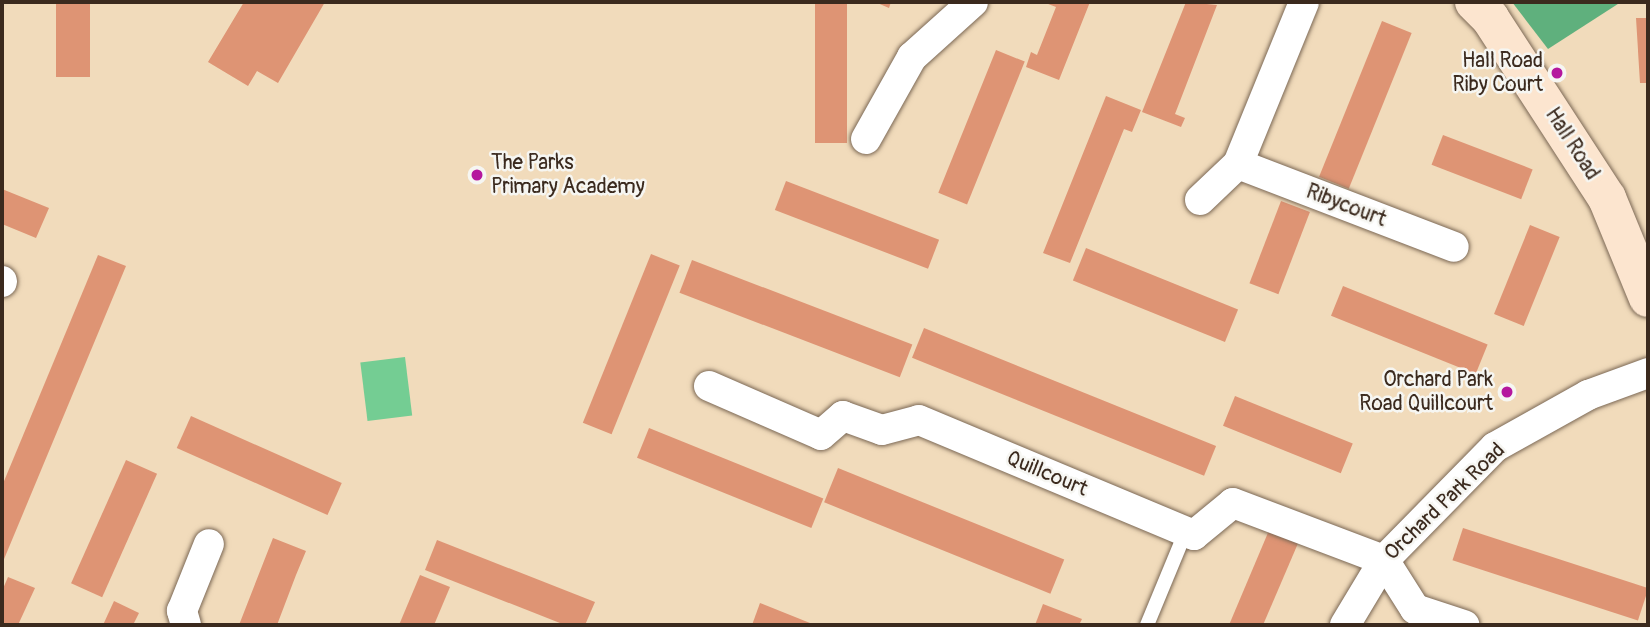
<!DOCTYPE html>
<html>
<head>
<meta charset="utf-8">
<style>
  body { margin:0 }
  #map { position:relative; width:1650px; height:627px; overflow:hidden; background:#f1dbbb; font-family:Pangolin,sans-serif }
  div>[style] { position:absolute }
  [style*='--x'] { left:calc(var(--x)*1px); top:calc(var(--y)*1px); width:calc(var(--w)*1px); rotate:calc(var(--a)*1deg) }
  .green>* { inset:0; background:#74cd93; transform-origin:0 0 }
  .forest>* { inset:0; background:#5fb07d }
  .building>* { inset:0; background:#de9474; transform-origin:0 0 }
  .roads { filter:drop-shadow(0 0 2px #7b6855) drop-shadow(0 0 2px #7b6855) }
  .lane>* { height:14px; margin:-7px; padding:0 7px; transform-origin:7px; border-radius:7px; background:#fff }
  .street>* { height:30px; margin:-15px; padding:0 15px; transform-origin:15px; border-radius:15px; background:#fff }
  .secondary>* { height:38px; margin:-19px; padding:0 19px; transform-origin:19px; border-radius:19px; background:#fce5cf }
  .dots>* { width:19px; height:19px; translate:-50% -50%; box-sizing:border-box; border:4px solid #f6f6f2; border-radius:50% }
  span { translate:-50% -50%; white-space:nowrap; text-align:center; line-height:1.15; -webkit-text-stroke:5px #f6f6f2; paint-order:stroke }
  .poi-label { font-size:21px; color:#3b2a1e }
  .right { translate:-100% -50%; text-align:right }
  .left { translate:0 -50%; text-align:left }
  .street-label { font-size:21px; color:#3b2a1e }
  .frame { position:absolute; inset:0; border:4px solid #3b2a1e; pointer-events:none }
</style>
</head>
<body>
<div id="map">
  <div class="green">
    <div style="left:405px;top:357px;width:59px;height:45px;rotate:83deg"></div>
  </div>
  <div class="forest">
    <div style="clip-path:polygon(1512px 2px,1621px 2px,1548px 49px)"></div>
  </div>
  <div class="building">
    <div style="left:56px;top:2px;width:34px;height:75px"></div>
    <div style="clip-path:polygon(244px 2px,325px 2px,278px 83px,257px 71px,248px 86px,208px 62px)"></div>
    <div style="left:815px;top:2px;width:32px;height:141px"></div>
    <div style="clip-path:polygon(875px 2px,891px 2px,889px 8px)"></div>
    <div style="clip-path:polygon(1043px 2px,1090px 2px,1059px 80px,1026px 67px,1031px 52px,1037px 55px,1056px 7px)"></div>
    <div style="clip-path:polygon(1186px 2px,1217px 5px,1175px 114px,1185px 118px,1181px 127px,1142px 112px)"></div>
    <div style="clip-path:polygon(1636px 18px,1648px 18px,1648px 83px,1640px 83px)"></div>
    <div style="left:1382px;top:21px;width:32px;height:168px;rotate:22deg"></div>
    <div style="left:996px;top:50px;width:31px;height:154px;rotate:22deg"></div>
    <div style="clip-path:polygon(1106px 96px,1141px 110px,1132px 132px,1124px 129px,1070px 263px,1043px 253px)"></div>
    <div style="left:1443px;top:135px;width:96px;height:32px;rotate:21deg"></div>
    <div style="left:786px;top:181px;width:164px;height:31px;rotate:21deg"></div>
    <div style="clip-path:polygon(2px 189px,49px 208px,36px 238px,2px 224px)"></div>
    <div style="left:1281px;top:201px;width:31px;height:88px;rotate:21deg"></div>
    <div style="left:1530px;top:225px;width:32px;height:96px;rotate:22deg"></div>
    <div style="left:1086px;top:248px;width:164px;height:35px;rotate:22deg"></div>
    <div style="left:651px;top:254px;width:31px;height:182px;rotate:22deg"></div>
    <div style="clip-path:polygon(98px 255px,126px 266px,2px 564px,2px 486px)"></div>
    <div style="left:692px;top:260px;width:236px;height:35px;rotate:21deg"></div>
    <div style="left:1343px;top:286px;width:156px;height:32px;rotate:22deg"></div>
    <div style="left:924px;top:328px;width:315px;height:32px;rotate:22deg"></div>
    <div style="left:1235px;top:396px;width:127px;height:32px;rotate:22deg"></div>
    <div style="left:191px;top:416px;width:165px;height:35px;rotate:24deg"></div>
    <div style="left:649px;top:428px;width:188px;height:32px;rotate:22deg"></div>
    <div style="left:126px;top:460px;width:34px;height:135px;rotate:24deg"></div>
    <div style="left:838px;top:468px;width:244px;height:37px;rotate:22deg"></div>
    <div style="clip-path:polygon(1270px 528px,1299px 541px,1263px 625px,1229px 625px)"></div>
    <div style="left:1463px;top:528px;width:195px;height:34px;rotate:18deg"></div>
    <div style="clip-path:polygon(273px 538px,306px 551px,296px 575px,277px 625px,239px 625px)"></div>
    <div style="clip-path:polygon(437px 540px,595px 602px,585px 625px,565px 625px,425px 570px)"></div>
    <div style="clip-path:polygon(420px 575px,450px 587px,434px 625px,399px 625px)"></div>
    <div style="clip-path:polygon(8px 577px,35px 588px,18px 625px,2px 625px,2px 591px)"></div>
    <div style="clip-path:polygon(114px 601px,139px 613px,133px 625px,103px 625px)"></div>
    <div style="clip-path:polygon(760px 603px,815px 625px,752px 625px)"></div>
    <div style="clip-path:polygon(1043px 604px,1082px 619px,1079px 625px,1035px 625px)"></div>
  </div>
  <div class="roads">
    <div class="lane">
      <div style="--x:1147;--y:625;--w:102;--a:-67.5"></div>
    </div>
    <div class="street">
      <div style="--x:866;--y:139;--w:94;--a:-60.7"></div>
      <div style="--x:912;--y:57;--w:82;--a:-42"></div>
      <div style="--x:1238;--y:164;--w:231;--a:21"></div>
      <div style="--x:1200;--y:200;--w:52;--a:-43.5"></div>
      <div style="--x:1238;--y:164;--w:175;--a:-67.8"></div>
      <div style="--x:2;--y:282;--w:1;--a:-90"></div>
      <div style="--x:709;--y:386;--w:122;--a:23.6"></div>
      <div style="--x:821;--y:435;--w:29;--a:-41"></div>
      <div style="--x:843;--y:416;--w:41;--a:19.7"></div>
      <div style="--x:882;--y:430;--w:38;--a:-15"></div>
      <div style="--x:919;--y:420;--w:298;--a:22.7"></div>
      <div style="--x:1194;--y:535;--w:50;--a:-39.4"></div>
      <div style="--x:1233;--y:503;--w:161;--a:20.7"></div>
      <div style="--x:1384;--y:560;--w:58;--a:57.7"></div>
      <div style="--x:1415;--y:609;--w:52;--a:18.1"></div>
      <div style="--x:186;--y:625;--w:15;--a:-106"></div>
      <div style="--x:182;--y:611;--w:72;--a:-68.1"></div>
      <div style="--x:1345;--y:625;--w:76;--a:-59"></div>
      <div style="--x:1384;--y:560;--w:158;--a:-45.5"></div>
      <div style="--x:1495;--y:447;--w:107;--a:-29.2"></div>
      <div style="--x:1588;--y:395;--w:64;--a:-20.1"></div>
    </div>
    <div class="secondary">
      <div style="--x:1474;--y:2;--w:23;--a:45"></div>
      <div style="--x:1490;--y:18;--w:215;--a:57"></div>
      <div style="--x:1607;--y:198;--w:108;--a:67.7"></div>
    </div>
  </div>
  <div class="dots">
    <div style="left:1557px;top:73px;background:#b5179e"></div>
    <div style="left:477px;top:175px;background:#b5179e"></div>
    <div style="left:1507px;top:392px;background:#b5179e"></div>
  </div>
  <div class="poi-label">
    <span class="right" style="left:1543px;top:73px">Hall Road<br>Riby Court</span>
    <span class="left" style="left:491px;top:175px">The Parks<br>Primary Academy</span>
    <span class="right" style="left:1493px;top:392px">Orchard Park<br>Road Quillcourt</span>
  </div>
  <div class="street-label">
    <span style="left:1572px;top:144px;rotate:57deg">Hall Road</span>
    <span style="left:1346px;top:206px;rotate:21deg">Ribycourt</span>
    <span style="left:1047px;top:474px;rotate:23deg">Quillcourt</span>
    <span style="left:1445px;top:502px;rotate:-44deg">Orchard Park Road</span>
  </div>
  <div class="frame"></div>
</div>
</body>
</html>
